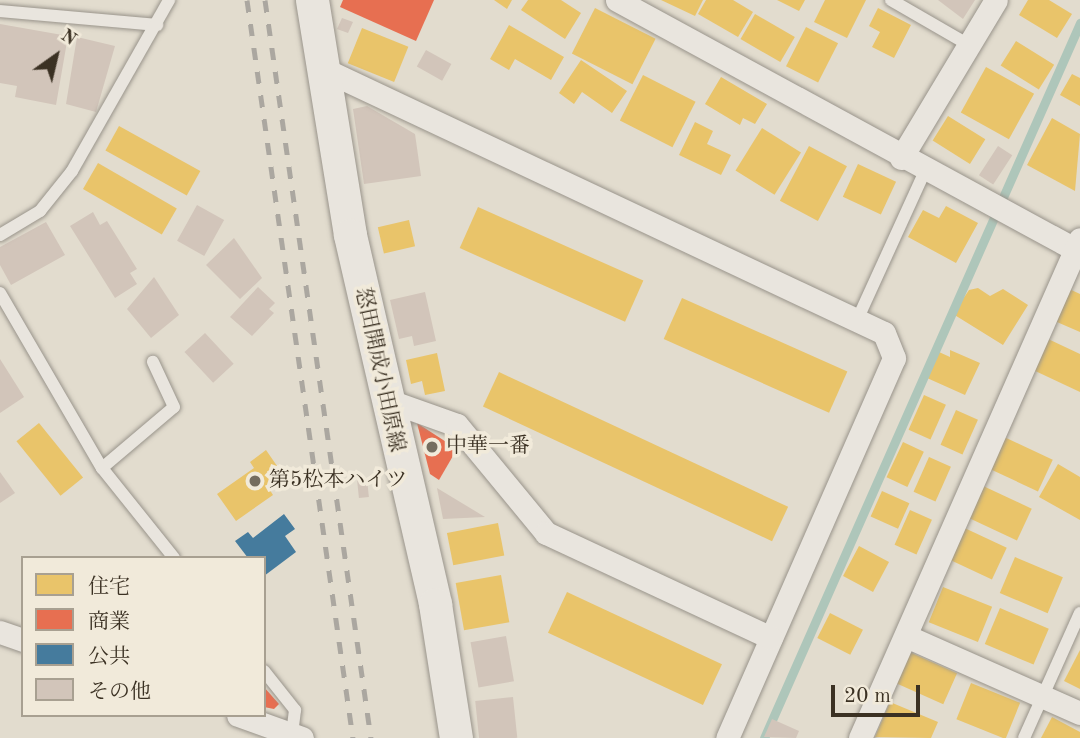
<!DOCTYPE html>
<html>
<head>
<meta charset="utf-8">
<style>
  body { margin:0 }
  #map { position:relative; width:1080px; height:738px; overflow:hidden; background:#e2dcce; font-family:"Old Standard TT","Noto Serif JP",serif }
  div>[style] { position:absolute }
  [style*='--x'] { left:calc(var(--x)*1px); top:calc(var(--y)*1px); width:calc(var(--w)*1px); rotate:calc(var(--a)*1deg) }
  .homes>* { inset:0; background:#e9c46a; transform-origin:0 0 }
  .shops>* { inset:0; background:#e76f51 }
  .public>* { inset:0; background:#457b9d }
  .stream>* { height:9px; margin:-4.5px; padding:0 4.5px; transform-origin:4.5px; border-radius:4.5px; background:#aec6ba }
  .building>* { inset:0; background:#d2c5ba; transform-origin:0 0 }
  .roads { filter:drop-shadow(0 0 2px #99948b) drop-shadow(0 0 2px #99948b) }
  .service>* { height:12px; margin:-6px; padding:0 6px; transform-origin:6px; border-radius:6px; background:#e9e5de }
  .minor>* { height:23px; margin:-11.5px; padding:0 11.5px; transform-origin:11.5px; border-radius:11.5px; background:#e9e5de }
  .secondary>* { height:33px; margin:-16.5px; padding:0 16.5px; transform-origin:16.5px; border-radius:16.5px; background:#e9e5de }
  .rail>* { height:5px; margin-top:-2.5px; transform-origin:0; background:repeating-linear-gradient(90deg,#aba7a0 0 12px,transparent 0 24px) }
  .dots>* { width:19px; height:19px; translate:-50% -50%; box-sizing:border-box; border:4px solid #f1eada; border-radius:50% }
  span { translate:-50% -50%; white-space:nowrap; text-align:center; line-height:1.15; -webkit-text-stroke:7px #f1eada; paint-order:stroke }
  .street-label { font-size:21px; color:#3b3123 }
  .poi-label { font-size:21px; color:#3b3123 }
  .left { translate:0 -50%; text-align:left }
  .legend { position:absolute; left:21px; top:556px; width:245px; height:161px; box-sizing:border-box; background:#f1eada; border:2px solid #a8a091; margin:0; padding:9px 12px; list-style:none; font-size:21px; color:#3b3123 }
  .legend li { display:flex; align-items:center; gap:14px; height:35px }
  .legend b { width:35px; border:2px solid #a8a091 }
  .north { position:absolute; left:21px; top:21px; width:70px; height:70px; -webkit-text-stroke:5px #f1eada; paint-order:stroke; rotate:34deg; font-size:19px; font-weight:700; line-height:28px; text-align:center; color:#3b3123 }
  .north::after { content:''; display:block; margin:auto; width:24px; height:32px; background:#3b3123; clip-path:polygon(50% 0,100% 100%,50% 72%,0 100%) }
  .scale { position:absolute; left:831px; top:685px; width:89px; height:32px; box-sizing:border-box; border:4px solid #3b3123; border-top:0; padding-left:9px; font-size:21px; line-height:24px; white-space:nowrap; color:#3b3123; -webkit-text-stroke:5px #f1eada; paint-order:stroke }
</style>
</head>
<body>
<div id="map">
  <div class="homes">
    <div style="clip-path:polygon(494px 0,512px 0,507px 9px)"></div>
    <div style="clip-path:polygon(528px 0,561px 0,581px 13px,565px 39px,521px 10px)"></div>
    <div style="clip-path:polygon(661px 0,703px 0,695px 16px)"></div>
    <div style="clip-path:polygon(706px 0,733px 0,753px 12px,738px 37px,698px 14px)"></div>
    <div style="clip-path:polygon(777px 0,805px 0,799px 11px)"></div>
    <div style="clip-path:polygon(825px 0,866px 0,847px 38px,814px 22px)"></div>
    <div style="clip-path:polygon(1028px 0,1049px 0,1072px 14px,1057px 38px,1019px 15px)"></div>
    <div style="left:595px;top:8px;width:68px;height:51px;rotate:27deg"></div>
    <div style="clip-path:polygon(878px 8px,911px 25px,894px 58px,872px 47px,880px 32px,869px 26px)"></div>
    <div style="left:755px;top:14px;width:46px;height:29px;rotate:30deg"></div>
    <div style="clip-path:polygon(509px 25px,564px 57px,551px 80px,515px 59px,509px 70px,490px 59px)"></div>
    <div style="left:806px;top:27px;width:36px;height:44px;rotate:27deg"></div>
    <div style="left:362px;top:28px;width:50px;height:38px;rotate:22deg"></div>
    <div style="left:1016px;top:41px;width:45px;height:29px;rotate:32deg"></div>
    <div style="clip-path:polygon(581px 60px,627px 91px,612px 113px,582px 92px,574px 104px,559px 93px)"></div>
    <div style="left:986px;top:67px;width:55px;height:52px;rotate:29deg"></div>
    <div style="clip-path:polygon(1072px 74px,1080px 78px,1080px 106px,1060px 95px)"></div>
    <div style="left:643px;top:75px;width:59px;height:51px;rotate:27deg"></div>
    <div style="clip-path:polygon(721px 77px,767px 104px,755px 124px,743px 118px,740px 125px,705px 104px)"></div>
    <div style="left:948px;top:116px;width:44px;height:29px;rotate:32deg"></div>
    <div style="clip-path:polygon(1052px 118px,1080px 134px,1075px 191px,1027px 165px)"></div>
    <div style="clip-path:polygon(695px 122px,713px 131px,707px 144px,731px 155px,721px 175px,679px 155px)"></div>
    <div style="left:119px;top:126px;width:93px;height:28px;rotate:29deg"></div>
    <div style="left:762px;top:128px;width:46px;height:50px;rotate:32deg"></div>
    <div style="left:809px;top:146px;width:43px;height:62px;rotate:28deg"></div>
    <div style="left:98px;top:163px;width:91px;height:30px;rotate:30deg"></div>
    <div style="left:858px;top:164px;width:42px;height:36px;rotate:25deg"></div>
    <div style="clip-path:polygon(946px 206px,978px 223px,956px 263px,908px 237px,923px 210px,939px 218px)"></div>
    <div style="left:478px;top:207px;width:181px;height:45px;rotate:24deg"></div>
    <div style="left:409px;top:220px;width:27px;height:32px;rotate:77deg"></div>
    <div style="clip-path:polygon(1065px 287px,1080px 294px,1080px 332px,1050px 319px)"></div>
    <div style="clip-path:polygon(978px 288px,990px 296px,1003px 289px,1028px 305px,1003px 345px,953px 314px,969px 290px)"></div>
    <div style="left:682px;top:298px;width:181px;height:45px;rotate:24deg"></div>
    <div style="clip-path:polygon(1046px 338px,1080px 354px,1080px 392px,1031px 369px)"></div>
    <div style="clip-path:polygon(950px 350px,980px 363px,965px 395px,927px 378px,939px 352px,950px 357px)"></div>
    <div style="clip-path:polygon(437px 353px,445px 391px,425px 395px,422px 381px,411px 384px,406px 360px)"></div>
    <div style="left:499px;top:372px;width:319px;height:38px;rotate:25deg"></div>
    <div style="left:924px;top:395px;width:24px;height:38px;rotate:24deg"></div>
    <div style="left:956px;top:410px;width:24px;height:38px;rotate:24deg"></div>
    <div style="left:39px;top:423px;width:70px;height:29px;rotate:51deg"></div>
    <div style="left:1002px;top:436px;width:56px;height:35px;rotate:25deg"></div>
    <div style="left:903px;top:442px;width:23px;height:39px;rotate:25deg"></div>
    <div style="clip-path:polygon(266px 450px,284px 476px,268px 487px,273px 495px,236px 521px,217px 494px,254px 468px,250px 462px)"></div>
    <div style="left:929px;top:457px;width:24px;height:38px;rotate:24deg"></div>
    <div style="clip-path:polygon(1058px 464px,1080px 477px,1080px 520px,1039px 497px)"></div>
    <div style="left:981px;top:485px;width:56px;height:35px;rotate:25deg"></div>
    <div style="left:882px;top:491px;width:30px;height:28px;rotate:24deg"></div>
    <div style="left:910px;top:510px;width:24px;height:38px;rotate:24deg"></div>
    <div style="left:498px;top:523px;width:33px;height:52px;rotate:79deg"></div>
    <div style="left:956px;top:524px;width:56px;height:35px;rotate:25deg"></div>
    <div style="left:859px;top:546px;width:34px;height:34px;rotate:28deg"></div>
    <div style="left:1015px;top:557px;width:52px;height:39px;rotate:23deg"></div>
    <div style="left:501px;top:575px;width:48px;height:46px;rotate:80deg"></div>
    <div style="left:943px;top:587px;width:53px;height:38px;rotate:22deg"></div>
    <div style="left:567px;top:592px;width:171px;height:45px;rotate:25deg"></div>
    <div style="left:1000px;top:608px;width:53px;height:39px;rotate:23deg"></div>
    <div style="left:830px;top:613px;width:37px;height:28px;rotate:27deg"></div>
    <div style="left:905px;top:650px;width:57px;height:34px;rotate:24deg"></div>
    <div style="clip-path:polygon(1080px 650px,1080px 689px,1064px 681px)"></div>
    <div style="left:971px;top:683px;width:53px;height:39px;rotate:22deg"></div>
    <div style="clip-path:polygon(890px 702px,938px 722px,931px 738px,875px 737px)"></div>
    <div style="clip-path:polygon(1052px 717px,1080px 732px,1080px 738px,1041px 738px)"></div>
  </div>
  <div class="shops">
    <div style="clip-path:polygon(343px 0,434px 0,416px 41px,340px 7px)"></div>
    <div style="clip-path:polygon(417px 423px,457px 449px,439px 480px,430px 474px)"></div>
    <div style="clip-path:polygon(264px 687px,279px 704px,274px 709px,264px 707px)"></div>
  </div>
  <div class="public">
    <div style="clip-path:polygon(284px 514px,295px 529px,285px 536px,296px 552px,264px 576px,264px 558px,248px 558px,235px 541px,248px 532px,253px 538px)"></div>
  </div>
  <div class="stream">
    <div style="--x:764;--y:738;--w:782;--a:-66.16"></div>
  </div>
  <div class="building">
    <div style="clip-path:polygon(938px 0,975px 0,963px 19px)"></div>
    <div style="clip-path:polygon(342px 18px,353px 22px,348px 33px,337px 29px)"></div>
    <div style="clip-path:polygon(0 24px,68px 36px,56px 105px,15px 97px,17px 86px,0 83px)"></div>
    <div style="clip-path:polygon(77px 37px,115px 46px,96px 112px,66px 104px)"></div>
    <div style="left:426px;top:50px;width:29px;height:19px;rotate:29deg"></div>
    <div style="clip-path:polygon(367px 106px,415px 134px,421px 176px,364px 184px,353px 109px)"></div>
    <div style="left:998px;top:146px;width:17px;height:35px;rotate:33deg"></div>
    <div style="left:197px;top:205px;width:31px;height:41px;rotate:29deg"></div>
    <div style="clip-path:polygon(93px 212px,100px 225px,107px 221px,137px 269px,130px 273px,137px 284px,115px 298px,70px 226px)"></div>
    <div style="clip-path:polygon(46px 222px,65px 255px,11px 285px,0 265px,0 247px)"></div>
    <div style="clip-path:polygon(234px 238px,262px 278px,240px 299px,206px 265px)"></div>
    <div style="clip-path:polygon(154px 277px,179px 315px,151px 338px,127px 309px)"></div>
    <div style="clip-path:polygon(258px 287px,275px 303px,269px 309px,274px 313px,252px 336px,230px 317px)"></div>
    <div style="clip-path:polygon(425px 292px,436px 341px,414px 346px,412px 336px,399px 339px,390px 300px)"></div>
    <div style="left:205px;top:333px;width:42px;height:28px;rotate:47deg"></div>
    <div style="clip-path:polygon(0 359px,24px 397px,0 413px)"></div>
    <div style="clip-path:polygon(0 472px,15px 493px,0 503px)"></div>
    <div style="left:367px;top:479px;width:18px;height:10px;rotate:84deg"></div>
    <div style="clip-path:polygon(437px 488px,485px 517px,443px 519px)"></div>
    <div style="left:506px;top:636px;width:46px;height:36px;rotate:80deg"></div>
    <div style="left:513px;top:697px;width:41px;height:38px;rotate:84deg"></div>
    <div style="clip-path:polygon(772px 719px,799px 731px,796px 738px,764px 737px)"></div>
  </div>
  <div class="roads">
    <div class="service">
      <div style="--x:891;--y:0;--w:90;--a:30"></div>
      <div style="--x:0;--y:11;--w:158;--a:5.1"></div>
      <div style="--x:0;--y:235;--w:47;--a:-31"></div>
      <div style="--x:40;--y:211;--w:51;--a:-51.3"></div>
      <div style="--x:72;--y:171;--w:197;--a:-60.4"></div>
      <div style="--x:0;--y:293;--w:203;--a:59.8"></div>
      <div style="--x:102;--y:468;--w:115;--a:51.3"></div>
      <div style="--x:858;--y:318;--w:162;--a:-65.5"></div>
      <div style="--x:102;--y:468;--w:94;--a:-40.3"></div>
      <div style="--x:174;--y:407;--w:50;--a:-115"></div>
      <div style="--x:264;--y:671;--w:50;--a:51.5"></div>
      <div style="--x:295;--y:710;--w:24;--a:97"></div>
      <div style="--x:1024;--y:738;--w:137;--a:-65.9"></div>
    </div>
    <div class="minor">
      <div style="--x:617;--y:0;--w:527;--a:28.56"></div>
      <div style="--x:321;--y:68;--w:622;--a:25.21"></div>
      <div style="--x:884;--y:333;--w:27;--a:68"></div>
      <div style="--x:894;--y:358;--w:415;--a:113.7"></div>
      <div style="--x:901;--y:158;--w:184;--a:-59"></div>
      <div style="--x:384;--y:399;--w:77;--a:19.6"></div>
      <div style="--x:457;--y:425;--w:140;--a:50.5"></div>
      <div style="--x:546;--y:533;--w:248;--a:25"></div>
      <div style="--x:0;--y:632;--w:24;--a:19"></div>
      <div style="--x:906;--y:636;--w:190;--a:23.9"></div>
      <div style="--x:238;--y:715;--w:68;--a:19.8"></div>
      <div style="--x:860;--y:738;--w:545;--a:-66.21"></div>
    </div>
    <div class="secondary">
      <div style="--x:312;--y:0;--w:238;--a:80.8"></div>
      <div style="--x:350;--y:235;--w:379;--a:77"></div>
      <div style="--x:435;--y:604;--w:136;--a:81.1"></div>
    </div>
  </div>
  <div class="rail">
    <div style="--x:247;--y:0;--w:746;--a:81.83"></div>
    <div style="--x:265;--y:0;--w:746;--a:81.83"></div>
  </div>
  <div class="dots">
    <div style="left:432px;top:447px;background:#756d5f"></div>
    <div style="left:255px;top:481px;background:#756d5f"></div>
  </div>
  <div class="street-label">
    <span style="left:379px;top:370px;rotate:78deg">怒田開成小田原線</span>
  </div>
  <div class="poi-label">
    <span class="left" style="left:446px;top:447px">中華一番</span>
    <span class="left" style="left:269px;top:481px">第5松本ハイツ</span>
  </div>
  <ul class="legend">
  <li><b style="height:19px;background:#e9c46a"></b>住宅</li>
  <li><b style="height:19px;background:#e76f51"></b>商業</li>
  <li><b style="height:19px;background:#457b9d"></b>公共</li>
  <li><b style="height:19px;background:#d2c5ba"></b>その他</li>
  </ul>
  <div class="north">N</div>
  <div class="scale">20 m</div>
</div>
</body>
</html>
